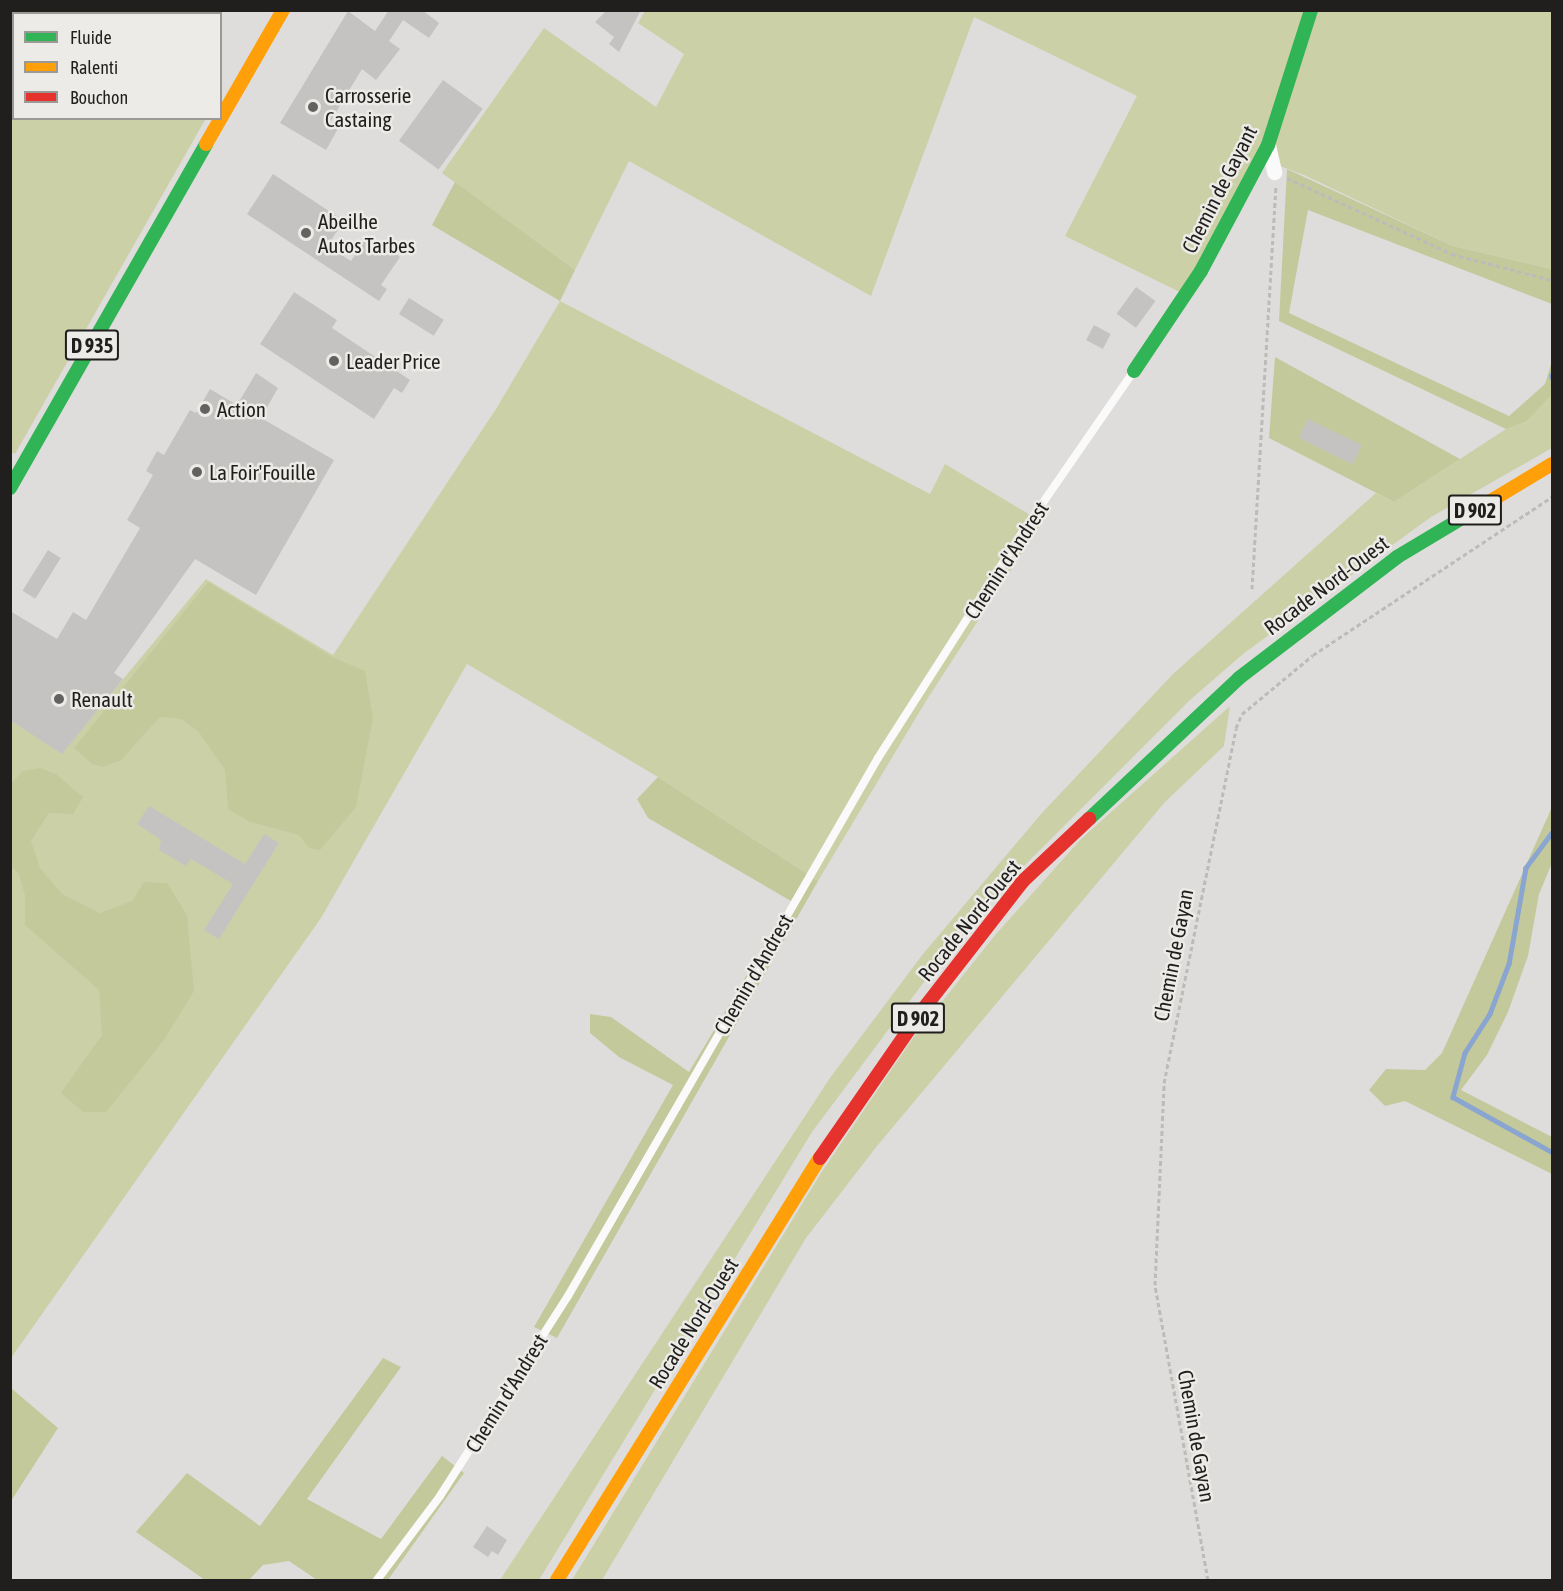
<!DOCTYPE html>
<html>
<head>
<meta charset="utf-8">
<style>
  body { margin:0 }
  #map { position:relative; width:1563px; height:1591px; overflow:hidden; background:#dfdddb; font-family:"Asap Condensed",sans-serif }
  div>[style] { position:absolute }
  [style*='--x'] { left:calc(var(--x)*1px); top:calc(var(--y)*1px); width:calc(var(--w)*1px); rotate:calc(var(--a)*1deg) }
  .green>* { inset:0; background:#ccd0a7 }
  .forest>* { inset:0; background:#c4c99c }
  .stream>* { height:4.5px; margin:-2.25px; padding:0 2.25px; transform-origin:2.25px; border-radius:2.25px; background:#8aa5d0 }
  .building>* { inset:0; background:#c5c3c2; transform-origin:0 0 }
  .path>* { height:3px; margin-top:-1.5px; transform-origin:0; background:repeating-linear-gradient(90deg,#bcbbba 0 4.5px,transparent 0 7.5px) }
  .lane>* { height:8px; margin:-4px; padding:0 4px; transform-origin:4px; border-radius:4px; background:#fafafa }
  .street>* { height:15px; margin:-7.5px; padding:0 7.5px; transform-origin:7.5px; border-radius:7.5px; background:#fafafa }
  .fast>* { height:14px; margin:-7px; padding:0 7px; transform-origin:7px; border-radius:7px; background:#30b455 }
  .slow>* { height:14px; margin:-7px; padding:0 7px; transform-origin:7px; border-radius:7px; background:#ff9f0a }
  .jam>* { height:14px; margin:-7px; padding:0 7px; transform-origin:7px; border-radius:7px; background:#e5322d }
  .dots>* { width:16px; height:16px; translate:-50% -50%; box-sizing:border-box; border:3px solid #edebe7; border-radius:50% }
  span { translate:-50% -50%; white-space:nowrap; text-align:center; line-height:1.15; -webkit-text-stroke:5px #edebe7; paint-order:stroke }
  .shield-label span { padding:2px 4px; background:#edebe7; border:2px solid; border-radius:4px; -webkit-text-stroke-width:0 }
  .shield-label { font-size:20px; color:#201f1d; font-weight:700 }
  .poi-label { font-size:21px; color:#201f1d }
  .left { translate:0 -50%; text-align:left }
  .street-label { font-size:21px; color:#201f1d }
  .frame { position:absolute; inset:0; border:12px solid #201f1d; pointer-events:none }
  .legend { position:absolute; left:12px; top:12px; width:210px; height:108px; box-sizing:border-box; background:#edebe7; border:2px solid #9b9996; margin:0; padding:8px 10px; list-style:none; font-size:18px; color:#201f1d }
  .legend li { display:flex; align-items:center; gap:12px; height:30px }
  .legend b { width:30px; border:2px solid #9b9996 }
</style>
</head>
<body>
<div id="map">
  <div class="green">
    <div style="clip-path:polygon(10px 11px,70px 13px,14px 14px,14px 118px,205px 120px,15px 454px,10px 451px)"></div>
    <div style="clip-path:polygon(645px 11px,1552px 11px,1552px 269px,1453px 246px,1304px 175px,1256px 157px,1186px 295px,1065px 236px,1137px 96px,974px 17px,871px 296px,629px 161px,575px 270px,442px 173px,544px 28px,656px 107px,684px 54px,638px 23px)"></div>
    <div style="clip-path:polygon(560px 301px,930px 494px,945px 464px,1042px 522px,926px 701px,818px 881px,658px 777px,467px 664px,321px 918px,11px 1358px,11px 720px,62px 753px,206px 579px,333px 655px,496px 409px)"></div>
    <div style="clip-path:polygon(1552px 395px,1552px 448px,1431px 517px,1243px 654px,1190px 700px,971px 919px,812px 1132px,539px 1580px,500px 1580px,830px 1078px,923px 954px,1041px 814px,1173px 674px,1376px 493px,1394px 502px,1506px 429px,1526px 422px)"></div>
    <div style="clip-path:polygon(1230px 706px,1224px 746px,1165px 802px,877px 1146px,806px 1238px,602px 1580px,572px 1580px,821px 1173px,913px 1038px,996px 934px,1081px 839px)"></div>
  </div>
  <div class="forest">
    <div style="clip-path:polygon(1287px 169px,1453px 246px,1552px 269px,1552px 304px,1308px 210px,1289px 313px,1509px 416px,1545px 384px,1552px 361px,1552px 395px,1526px 422px,1506px 429px,1279px 321px)"></div>
    <div style="clip-path:polygon(455px 182px,575px 270px,560px 301px,432px 225px)"></div>
    <div style="clip-path:polygon(1275px 357px,1460px 459px,1394px 502px,1269px 438px)"></div>
    <div style="clip-path:polygon(208px 582px,332px 657px,365px 671px,373px 718px,356px 807px,320px 850px,309px 848px,299px 835px,250px 822px,228px 809px,225px 770px,198px 731px,181px 719px,160px 717px,121px 760px,103px 767px,92px 764px,74px 748px)"></div>
    <div style="clip-path:polygon(40px 768px,56px 774px,83px 797px,73px 814px,49px 813px,31px 841px,40px 868px,62px 894px,100px 913px,132px 901px,144px 882px,167px 883px,187px 915px,194px 991px,164px 1040px,106px 1112px,83px 1112px,61px 1093px,102px 1035px,99px 990px,25px 925px,25px 896px,19px 874px,11px 866px,11px 783px,23px 771px)"></div>
    <div style="clip-path:polygon(658px 777px,818px 881px,557px 1338px,534px 1327px,673px 1085px,619px 1057px,590px 1033px,590px 1014px,611px 1017px,689px 1072px,791px 901px,648px 818px,637px 799px)"></div>
    <div style="clip-path:polygon(1552px 807px,1552px 863px,1539px 894px,1528px 956px,1508px 1012px,1487px 1055px,1461px 1090px,1552px 1137px,1552px 1174px,1405px 1101px,1385px 1106px,1369px 1090px,1386px 1069px,1425px 1070px,1442px 1053px)"></div>
    <div style="clip-path:polygon(383px 1358px,401px 1367px,307px 1499px,381px 1539px,442px 1456px,464px 1473px,388px 1580px,317px 1580px,289px 1561px,263px 1565px,249px 1580px,205px 1580px,136px 1532px,187px 1473px,260px 1526px)"></div>
    <div style="clip-path:polygon(11px 1388px,58px 1428px,11px 1501px)"></div>
  </div>
  <div class="stream">
    <div style="--x:1552;--y:375;--w:2;--a:90"></div>
    <div style="--x:1552;--y:833;--w:44;--a:126.6"></div>
    <div style="--x:1526;--y:868;--w:97;--a:100"></div>
    <div style="--x:1509;--y:964;--w:53;--a:110.8"></div>
    <div style="--x:1490;--y:1014;--w:46;--a:122.7"></div>
    <div style="--x:1465;--y:1053;--w:46;--a:105.3"></div>
    <div style="--x:1453;--y:1097;--w:113;--a:29.1"></div>
  </div>
  <div class="building">
    <div style="clip-path:polygon(389px 10px,422px 10px,439px 23px,429px 38px,403px 20px,389px 41px,400px 49px,376px 80px,362px 69px,330px 122px,339px 127px,326px 150px,280px 123px,348px 11px,375px 31px)"></div>
    <div style="clip-path:polygon(607px 10px,641px 10px,619px 52px,609px 44px,614px 37px,595px 22px)"></div>
    <div style="left:443px;top:80px;width:49px;height:75px;rotate:36deg"></div>
    <div style="clip-path:polygon(273px 174px,344px 221px,327px 246px,351px 261px,368px 235px,400px 257px,381px 285px,387px 289px,379px 301px,247px 214px)"></div>
    <div style="left:1136px;top:287px;width:24px;height:33px;rotate:36deg"></div>
    <div style="clip-path:polygon(294px 292px,337px 320px,332px 328px,410px 380px,402px 393px,394px 388px,374px 419px,260px 344px)"></div>
    <div style="left:409px;top:298px;width:41px;height:19px;rotate:32deg"></div>
    <div style="left:1094px;top:325px;width:19px;height:17px;rotate:28deg"></div>
    <div style="clip-path:polygon(256px 373px,278px 388px,261px 418px,334px 460px,256px 595px,195px 559px,114px 673px,123px 679px,62px 754px,10px 720px,10px 611px,57px 639px,73px 612px,86px 620px,140px 528px,127px 520px,153px 475px,146px 471px,157px 451px,164px 455px,190px 410px,196px 413px,210px 389px,237px 405px)"></div>
    <div style="left:1308px;top:419px;width:60px;height:21px;rotate:26deg"></div>
    <div style="left:48px;top:550px;width:15px;height:48px;rotate:32deg"></div>
    <div style="clip-path:polygon(149px 806px,245px 864px,264px 834px,279px 843px,219px 939px,204px 930px,233px 884px,191px 859px,186px 866px,159px 850px,161px 840px,137px 824px)"></div>
    <div style="clip-path:polygon(487px 1526px,507px 1540px,498px 1555px,492px 1551px,488px 1557px,473px 1547px)"></div>
  </div>
  <div class="path">
    <div style="--x:1287;--y:178;--w:182;--a:24.7"></div>
    <div style="--x:1452;--y:254;--w:103;--a:14.6"></div>
    <div style="--x:1252;--y:589;--w:405;--a:-86.6"></div>
    <div style="--x:1208;--y:1580;--w:300;--a:-100.2"></div>
    <div style="--x:1155;--y:1285;--w:202;--a:-87.4"></div>
    <div style="--x:1164;--y:1083;--w:362;--a:-78.5"></div>
    <div style="--x:1236;--y:728;--w:15;--a:-67"></div>
    <div style="--x:1242;--y:714;--w:92;--a:-39.7"></div>
    <div style="--x:1313;--y:655;--w:287;--a:-33.5"></div>
  </div>
  <div class="lane">
    <div style="--x:377;--y:1580;--w:105;--a:-53.1"></div>
    <div style="--x:440;--y:1496;--w:237;--a:-57.4"></div>
    <div style="--x:568;--y:1296;--w:621;--a:-60.05"></div>
    <div style="--x:878;--y:758;--w:267;--a:-57.4"></div>
    <div style="--x:1022;--y:533;--w:196;--a:-55.4"></div>
  </div>
  <div class="street">
    <div style="--x:1268;--y:145;--w:28;--a:77"></div>
  </div>
  <div class="fast">
    <div style="--x:1134;--y:371;--w:120;--a:-56.2"></div>
    <div style="--x:1201;--y:271;--w:143;--a:-62"></div>
    <div style="--x:1268;--y:145;--w:142;--a:-72.3"></div>
    <div style="--x:10;--y:488;--w:396;--a:-60.3"></div>
    <div style="--x:1089;--y:819;--w:206;--a:-43.2"></div>
    <div style="--x:1239;--y:678;--w:199;--a:-37.4"></div>
    <div style="--x:1397;--y:557;--w:90;--a:-30.9"></div>
  </div>
  <div class="slow">
    <div style="--x:206;--y:144;--w:155;--a:-60.1"></div>
    <div style="--x:1474;--y:511;--w:91;--a:-31.1"></div>
    <div style="--x:557;--y:1580;--w:497;--a:-58.1"></div>
  </div>
  <div class="jam">
    <div style="--x:820;--y:1158;--w:178;--a:-55.3"></div>
    <div style="--x:921;--y:1012;--w:166;--a:-52.1"></div>
    <div style="--x:1023;--y:881;--w:91;--a:-43.2"></div>
  </div>
  <div class="dots">
    <div style="left:313px;top:107px;background:#636260"></div>
    <div style="left:306px;top:233px;background:#636260"></div>
    <div style="left:334px;top:361px;background:#636260"></div>
    <div style="left:205px;top:409px;background:#636260"></div>
    <div style="left:197px;top:472px;background:#636260"></div>
    <div style="left:59px;top:699px;background:#636260"></div>
  </div>
  <div class="shield-label">
    <span style="left:92px;top:345px">D 935</span>
    <span style="left:1475px;top:510px">D 902</span>
    <span style="left:918px;top:1018px">D 902</span>
  </div>
  <div class="poi-label">
    <span class="left" style="left:325px;top:107px">Carrosserie<br>Castaing</span>
    <span class="left" style="left:318px;top:233px">Abeilhe<br>Autos Tarbes</span>
    <span class="left" style="left:346px;top:361px">Leader Price</span>
    <span class="left" style="left:217px;top:409px">Action</span>
    <span class="left" style="left:209px;top:472px">La Foir'Fouille</span>
    <span class="left" style="left:71px;top:699px">Renault</span>
  </div>
  <div class="street-label">
    <span style="left:1219px;top:189px;rotate:-63deg">Chemin de Gayant</span>
    <span style="left:1006px;top:560px;rotate:-57deg">Chemin d'Andrest</span>
    <span style="left:1326px;top:585px;rotate:-37deg">Rocade Nord-Ouest</span>
    <span style="left:969px;top:920px;rotate:-51deg">Rocade Nord-Ouest</span>
    <span style="left:1173px;top:955px;rotate:-79deg">Chemin de Gayan</span>
    <span style="left:753px;top:974px;rotate:-60deg">Chemin d'Andrest</span>
    <span style="left:693px;top:1323px;rotate:-58deg">Rocade Nord-Ouest</span>
    <span style="left:506px;top:1393px;rotate:-58deg">Chemin d'Andrest</span>
    <span style="left:1197px;top:1436px;rotate:80deg">Chemin de Gayan</span>
  </div>
  <div class="frame"></div>
  <ul class="legend">
  <li><b style="height:8px;background:#30b455"></b>Fluide</li>
  <li><b style="height:8px;background:#ff9f0a"></b>Ralenti</li>
  <li><b style="height:8px;background:#e5322d"></b>Bouchon</li>
  </ul>
</div>
</body>
</html>
